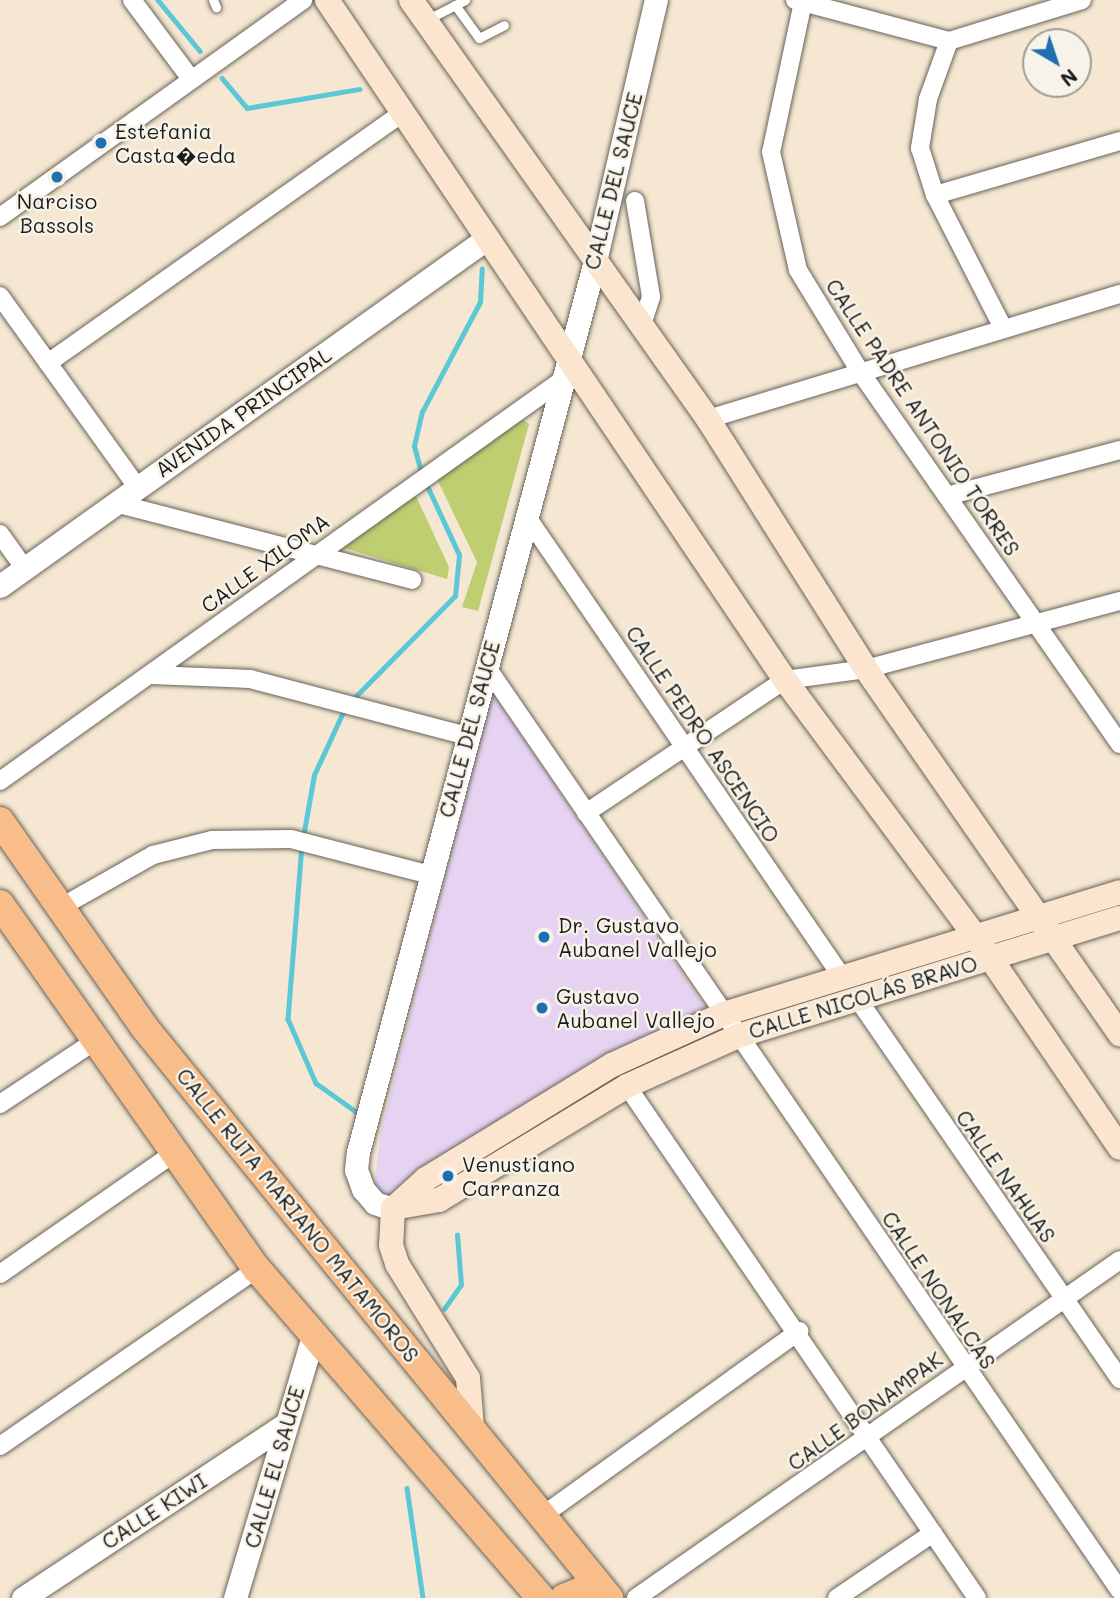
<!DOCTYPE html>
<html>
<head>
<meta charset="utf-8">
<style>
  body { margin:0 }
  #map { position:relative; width:1120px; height:1598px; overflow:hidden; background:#f5e7d1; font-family:Mali,sans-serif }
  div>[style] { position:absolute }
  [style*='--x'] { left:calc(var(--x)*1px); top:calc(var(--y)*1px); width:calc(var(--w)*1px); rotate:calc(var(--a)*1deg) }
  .built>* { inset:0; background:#e5d3f1 }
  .green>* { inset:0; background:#bfce70 }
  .stream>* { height:4.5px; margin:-2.25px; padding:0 2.25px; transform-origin:2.25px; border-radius:2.25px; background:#5cc7d5 }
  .roads { filter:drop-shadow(0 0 2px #68635b) drop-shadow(0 0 2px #68635b) }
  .service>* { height:9px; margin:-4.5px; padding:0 4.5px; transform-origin:4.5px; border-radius:4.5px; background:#fff }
  .minor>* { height:18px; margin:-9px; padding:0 9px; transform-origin:9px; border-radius:9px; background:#fff }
  .tertiary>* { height:23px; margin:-11.5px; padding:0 11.5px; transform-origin:11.5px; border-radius:11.5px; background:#fff }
  .secondary>* { height:24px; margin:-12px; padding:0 12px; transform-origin:12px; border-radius:12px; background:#fce5cf }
  .primary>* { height:28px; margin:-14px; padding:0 14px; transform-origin:14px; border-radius:14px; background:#f8bd88 }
  .dots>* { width:19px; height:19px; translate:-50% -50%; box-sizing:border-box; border:4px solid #f7f3e8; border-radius:50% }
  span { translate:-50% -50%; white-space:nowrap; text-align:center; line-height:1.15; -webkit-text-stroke:5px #f7f3e8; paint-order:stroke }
  .poi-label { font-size:21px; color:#1c1c1c }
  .left { translate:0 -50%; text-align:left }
  .street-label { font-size:21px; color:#1c1c1c }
  .north { position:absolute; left:1022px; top:28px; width:70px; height:70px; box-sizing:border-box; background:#f7f3e8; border:2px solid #9f9d96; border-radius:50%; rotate:141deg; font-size:19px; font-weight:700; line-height:28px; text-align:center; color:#1c1c1c }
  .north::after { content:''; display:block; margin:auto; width:24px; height:32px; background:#1f6fb2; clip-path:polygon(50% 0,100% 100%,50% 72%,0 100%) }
</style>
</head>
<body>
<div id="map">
  <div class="built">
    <div style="clip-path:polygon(492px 692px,705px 1007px,372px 1205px,381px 1130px)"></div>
  </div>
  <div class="green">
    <div style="clip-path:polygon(519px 417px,529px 424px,478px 611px,462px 607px,477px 562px,436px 477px)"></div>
    <div style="clip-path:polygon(414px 492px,449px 567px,447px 579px,341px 547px)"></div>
  </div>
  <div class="stream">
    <div style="--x:158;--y:0;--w:66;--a:50.5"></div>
    <div style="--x:222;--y:78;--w:39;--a:50"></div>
    <div style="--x:247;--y:108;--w:114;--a:-9.6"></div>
    <div style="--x:422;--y:476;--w:31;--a:-105"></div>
    <div style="--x:414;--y:446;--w:35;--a:-77"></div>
    <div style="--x:422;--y:412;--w:124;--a:-62.2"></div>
    <div style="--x:480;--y:302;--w:33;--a:-87"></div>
    <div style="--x:352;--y:700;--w:146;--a:-45.3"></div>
    <div style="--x:455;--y:596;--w:41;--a:-84.4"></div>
    <div style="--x:459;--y:555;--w:78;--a:-114.9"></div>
    <div style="--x:303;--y:837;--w:63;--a:-79.9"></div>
    <div style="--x:314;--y:775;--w:72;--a:-65.2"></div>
    <div style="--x:302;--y:845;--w:175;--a:94.6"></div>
    <div style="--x:288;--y:1019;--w:70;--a:66.4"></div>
    <div style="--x:316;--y:1083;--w:52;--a:35.5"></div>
    <div style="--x:444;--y:1309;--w:29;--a:-55"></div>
    <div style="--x:461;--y:1285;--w:50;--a:-94.6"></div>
    <div style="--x:407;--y:1488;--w:111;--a:81.7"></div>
  </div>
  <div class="roads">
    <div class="service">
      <div style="--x:213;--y:0;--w:8;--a:67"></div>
      <div style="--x:455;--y:5;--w:41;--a:54"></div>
      <div style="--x:479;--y:38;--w:28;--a:-27"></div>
      <div style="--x:426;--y:20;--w:44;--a:-27.1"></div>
    </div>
    <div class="minor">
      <div style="--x:132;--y:0;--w:99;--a:53.2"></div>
      <div style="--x:795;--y:0;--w:159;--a:14.9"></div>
      <div style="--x:949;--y:41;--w:139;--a:-17.1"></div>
      <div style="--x:803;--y:2;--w:153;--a:102"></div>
      <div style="--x:771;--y:152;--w:121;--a:77.1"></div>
      <div style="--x:798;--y:270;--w:117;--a:58.6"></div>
      <div style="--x:859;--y:370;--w:456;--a:55.1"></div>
      <div style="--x:949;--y:41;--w:62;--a:109.9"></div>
      <div style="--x:928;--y:99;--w:50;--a:99.3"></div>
      <div style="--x:920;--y:148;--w:49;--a:72.3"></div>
      <div style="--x:935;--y:195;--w:147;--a:62.9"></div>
      <div style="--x:935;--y:195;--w:193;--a:-16.3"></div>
      <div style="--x:635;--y:201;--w:97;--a:80.5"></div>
      <div style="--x:651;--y:297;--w:28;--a:108"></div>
      <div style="--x:0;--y:217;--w:373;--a:-35.6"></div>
      <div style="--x:0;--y:296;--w:235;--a:54.3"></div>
      <div style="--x:48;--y:363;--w:430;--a:-35.2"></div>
      <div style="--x:708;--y:419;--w:431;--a:-16.9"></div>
      <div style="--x:947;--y:496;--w:179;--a:-14.9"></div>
      <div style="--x:115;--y:503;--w:307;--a:14.5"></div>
      <div style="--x:527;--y:517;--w:558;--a:55.6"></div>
      <div style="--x:0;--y:534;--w:43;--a:54.5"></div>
      <div style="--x:486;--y:666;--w:1121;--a:55.57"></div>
      <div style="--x:151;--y:675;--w:99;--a:2.3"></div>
      <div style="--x:250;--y:679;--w:224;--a:14.7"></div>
      <div style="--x:0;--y:781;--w:685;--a:-35.5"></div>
      <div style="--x:586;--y:813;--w:239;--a:-33.8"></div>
      <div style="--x:785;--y:680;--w:82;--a:-7.7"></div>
      <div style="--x:866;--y:669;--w:263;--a:-15"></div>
      <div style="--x:61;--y:907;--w:106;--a:-29.5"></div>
      <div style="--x:153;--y:855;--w:61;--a:-14.3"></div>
      <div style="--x:212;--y:840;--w:79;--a:-0.7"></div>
      <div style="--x:291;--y:839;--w:144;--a:14.5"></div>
      <div style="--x:857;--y:998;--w:463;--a:55.4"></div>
      <div style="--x:627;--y:1086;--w:620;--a:55.64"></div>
      <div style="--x:0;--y:1104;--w:114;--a:-33.6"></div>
      <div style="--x:0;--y:1274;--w:212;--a:-34.8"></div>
      <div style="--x:0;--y:1446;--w:312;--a:-34.6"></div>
      <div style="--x:546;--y:1513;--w:312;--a:-35.7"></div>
      <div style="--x:636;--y:1598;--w:590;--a:-34.93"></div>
      <div style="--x:837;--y:1598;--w:116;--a:-34.1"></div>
    </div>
    <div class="tertiary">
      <div style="--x:0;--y:586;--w:597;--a:-35.53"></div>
      <div style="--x:393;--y:1209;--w:19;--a:-162"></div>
      <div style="--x:375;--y:1203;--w:18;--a:-131"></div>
      <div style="--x:363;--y:1189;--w:20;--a:-110"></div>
      <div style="--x:356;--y:1170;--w:18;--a:-84"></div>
      <div style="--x:358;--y:1152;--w:926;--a:-75.11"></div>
      <div style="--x:596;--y:257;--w:264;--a:-76.9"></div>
      <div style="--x:23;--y:1598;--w:315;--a:-33.5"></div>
      <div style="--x:235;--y:1598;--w:273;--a:-73.4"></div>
    </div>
    <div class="secondary">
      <div style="--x:327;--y:0;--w:820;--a:56.04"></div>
      <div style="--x:785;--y:680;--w:320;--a:53.4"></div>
      <div style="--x:976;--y:937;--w:255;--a:55.7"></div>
      <div style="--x:411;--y:0;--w:514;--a:54.67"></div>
      <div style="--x:708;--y:419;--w:296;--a:57.7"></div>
      <div style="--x:866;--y:669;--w:445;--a:55.2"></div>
      <div style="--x:393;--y:1208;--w:47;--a:-9.9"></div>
      <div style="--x:439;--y:1200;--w:220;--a:-31.2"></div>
      <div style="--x:627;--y:1086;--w:122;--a:-24.2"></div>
      <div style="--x:738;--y:1036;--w:400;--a:-17.2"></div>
      <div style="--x:393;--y:1209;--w:45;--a:-42.3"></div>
      <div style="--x:426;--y:1179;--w:218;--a:-31.5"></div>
      <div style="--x:612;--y:1065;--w:123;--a:-24.5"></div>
      <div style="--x:724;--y:1014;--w:414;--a:-17.1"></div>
      <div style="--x:393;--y:1209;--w:36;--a:93"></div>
      <div style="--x:391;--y:1245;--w:20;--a:72"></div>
      <div style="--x:397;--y:1264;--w:134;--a:58.1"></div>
      <div style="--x:468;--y:1378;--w:50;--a:85.4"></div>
    </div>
    <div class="primary">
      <div style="--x:0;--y:821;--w:251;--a:55"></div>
      <div style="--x:144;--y:1027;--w:736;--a:50.84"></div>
      <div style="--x:0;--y:904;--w:446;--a:54.9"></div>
      <div style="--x:257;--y:1269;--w:435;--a:49.2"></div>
      <div style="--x:564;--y:1598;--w:18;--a:-22"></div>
      <div style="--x:581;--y:1591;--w:29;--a:14"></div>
    </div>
  </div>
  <div class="dots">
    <div style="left:101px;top:143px;background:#1f6fb2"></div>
    <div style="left:57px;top:177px;background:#1f6fb2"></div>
    <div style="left:544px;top:937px;background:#1f6fb2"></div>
    <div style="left:542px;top:1008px;background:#1f6fb2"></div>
    <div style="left:448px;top:1176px;background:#1f6fb2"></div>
  </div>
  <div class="poi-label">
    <span class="left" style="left:115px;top:143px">Estefania<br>Casta�eda</span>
    <span style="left:57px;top:213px">Narciso<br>Bassols</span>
    <span class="left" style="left:558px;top:937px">Dr. Gustavo<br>Aubanel Vallejo</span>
    <span class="left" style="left:556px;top:1008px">Gustavo<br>Aubanel Vallejo</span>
    <span class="left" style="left:462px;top:1176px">Venustiano<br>Carranza</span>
  </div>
  <div class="street-label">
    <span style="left:613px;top:181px;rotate:-76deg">CALLE DEL SAUCE</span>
    <span style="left:243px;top:412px;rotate:-35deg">AVENIDA PRINCIPAL</span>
    <span style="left:923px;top:417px;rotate:56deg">CALLE PADRE ANTONIO TORRES</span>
    <span style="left:265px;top:563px;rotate:-36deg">CALLE XILOMA</span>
    <span style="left:469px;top:729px;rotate:-75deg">CALLE DEL SAUCE</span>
    <span style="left:703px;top:734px;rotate:56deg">CALLE PEDRO ASCENCIO</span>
    <span style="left:863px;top:997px;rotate:-17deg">CALLE NICOLÁS BRAVO</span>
    <span style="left:1006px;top:1176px;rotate:55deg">CALLE NAHUAS</span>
    <span style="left:298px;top:1215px;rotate:51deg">CALLE RUTA MARIANO MATAMOROS</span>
    <span style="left:939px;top:1290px;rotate:56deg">CALLE NONALCAS</span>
    <span style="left:865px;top:1411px;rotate:-36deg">CALLE BONAMPAK</span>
    <span style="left:274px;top:1467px;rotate:-74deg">CALLE EL SAUCE</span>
    <span style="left:154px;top:1511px;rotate:-33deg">CALLE KIWI</span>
  </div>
  <div class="north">N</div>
</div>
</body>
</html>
